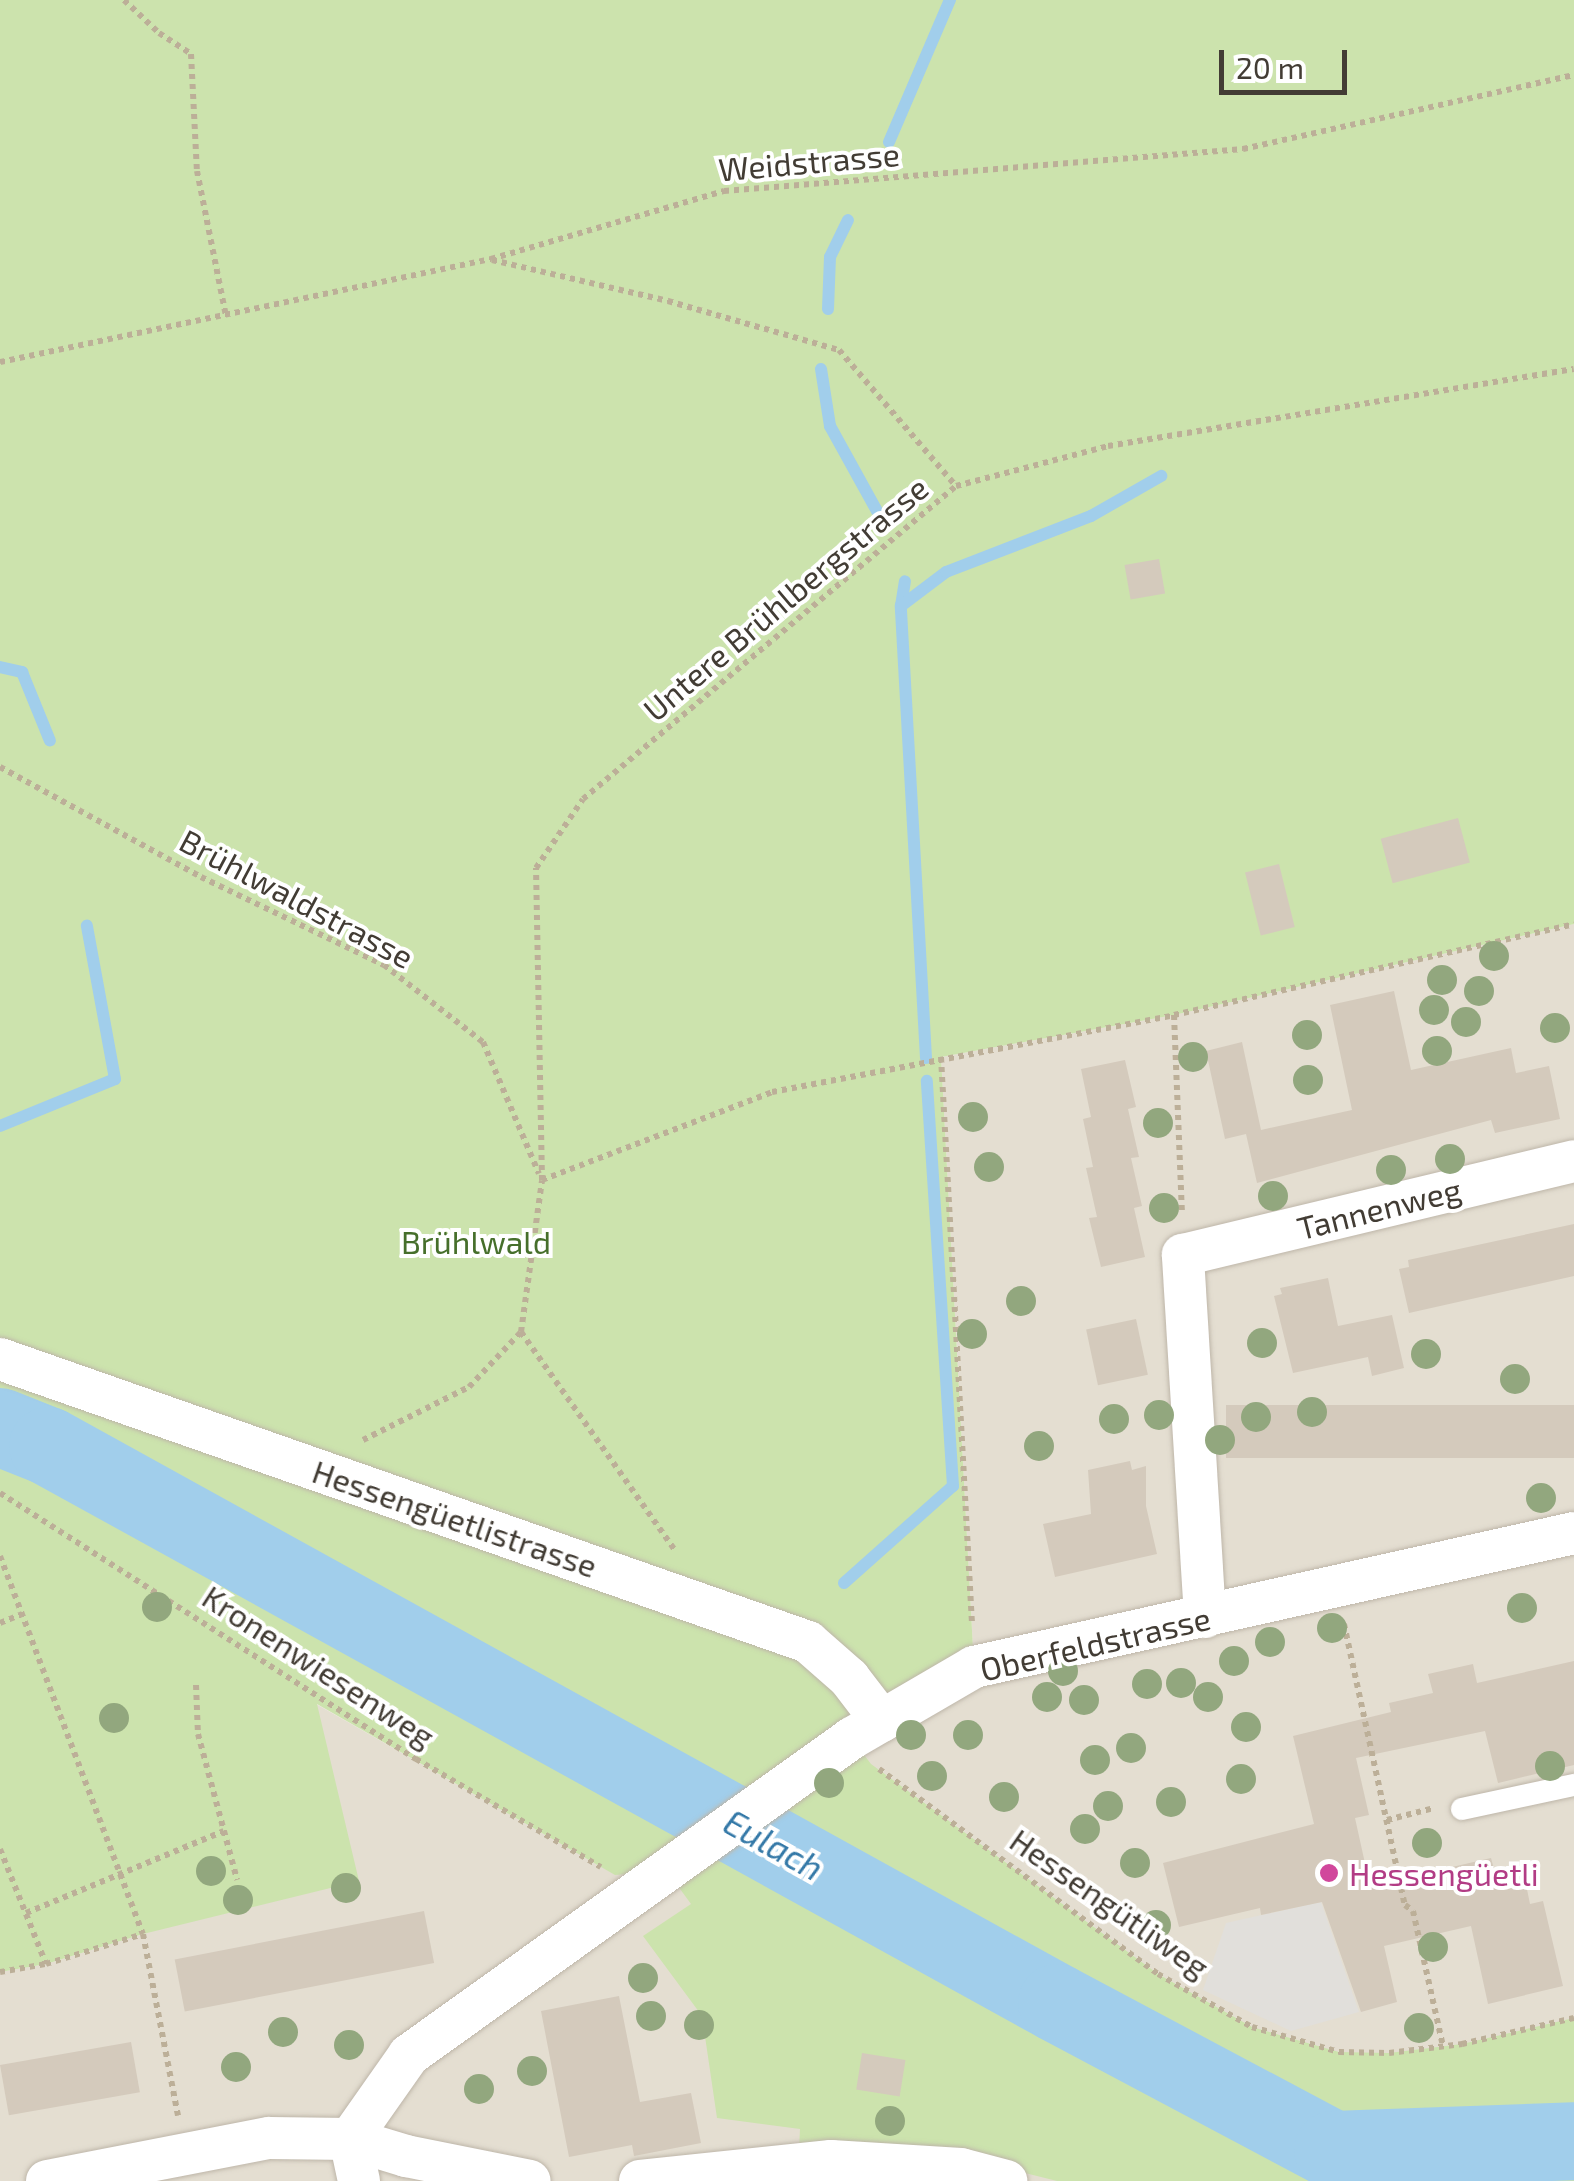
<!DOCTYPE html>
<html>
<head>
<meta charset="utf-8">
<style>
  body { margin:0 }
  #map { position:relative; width:1574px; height:2181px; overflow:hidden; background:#f0ece3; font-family:"Exo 2",sans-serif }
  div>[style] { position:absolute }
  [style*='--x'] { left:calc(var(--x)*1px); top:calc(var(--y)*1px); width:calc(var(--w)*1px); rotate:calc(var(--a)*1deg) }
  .residential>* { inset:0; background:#e4ded1 }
  .green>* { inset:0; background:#cce3ad }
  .parking>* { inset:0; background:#e1dfdb }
  .stream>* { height:12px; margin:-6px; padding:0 6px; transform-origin:6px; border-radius:6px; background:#a1ceeb }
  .river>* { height:78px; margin:-39px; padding:0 39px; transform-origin:39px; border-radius:39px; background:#a1ceeb }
  .building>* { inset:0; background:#d4cabc; transform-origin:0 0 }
  .path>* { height:6px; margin-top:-3px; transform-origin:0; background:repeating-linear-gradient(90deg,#bcaf98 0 5px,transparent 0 10px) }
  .roads { filter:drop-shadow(0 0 2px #beb6a9) drop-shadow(0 0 2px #beb6a9) }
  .service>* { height:22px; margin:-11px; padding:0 11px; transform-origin:11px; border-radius:11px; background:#fff }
  .minor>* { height:42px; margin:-21px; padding:0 21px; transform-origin:21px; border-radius:21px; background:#fff }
  .trees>* { width:30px; height:30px; margin:-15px; border-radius:50%; background:#92a77e }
  .dots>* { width:28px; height:28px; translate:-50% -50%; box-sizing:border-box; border:5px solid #fff; border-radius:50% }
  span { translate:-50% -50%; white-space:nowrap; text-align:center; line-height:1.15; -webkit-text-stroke:8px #fff; paint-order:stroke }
  .street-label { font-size:32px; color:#423c34 }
  .park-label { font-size:32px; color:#466f2b }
  .hotel-label { font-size:32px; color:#b23c85 }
  .left { translate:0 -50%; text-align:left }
  .water-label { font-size:35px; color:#3378a7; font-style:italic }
  .scale { position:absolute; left:1219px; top:50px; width:128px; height:45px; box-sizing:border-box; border:5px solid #423c34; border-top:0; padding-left:12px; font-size:30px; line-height:35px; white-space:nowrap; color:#423c34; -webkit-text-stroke:8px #fff; paint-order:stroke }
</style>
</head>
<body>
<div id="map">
  <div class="residential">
    <div style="clip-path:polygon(1574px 924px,1574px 2181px,0 2181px,0 1972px,46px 1964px,143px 1934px,316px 1704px,616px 1875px,974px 1667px,941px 1057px,1174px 1015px)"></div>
  </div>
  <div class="green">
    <div style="clip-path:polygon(0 0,1574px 0,1574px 924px,1174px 1015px,941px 1057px,974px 1667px,852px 1739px,871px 1764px,1158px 1974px,1252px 2027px,1339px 2052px,1389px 2053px,1462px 2044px,1574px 2018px,1574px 2181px,1057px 2181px,974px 2160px,799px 2149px,800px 2129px,717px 2118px,702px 2016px,643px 1936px,691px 1904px,667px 1871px,615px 1875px,317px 1704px,359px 1881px,143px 1934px,46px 1964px,0 1972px)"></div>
  </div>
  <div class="parking">
    <div style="clip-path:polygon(1321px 1902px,1359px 2012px,1291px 2031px,1203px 1990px,1226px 1923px)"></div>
  </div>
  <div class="stream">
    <div style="--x:889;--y:142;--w:155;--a:-66.8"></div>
    <div style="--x:828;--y:309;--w:52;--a:-87.8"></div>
    <div style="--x:830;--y:257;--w:41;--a:-64.1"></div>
    <div style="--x:821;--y:369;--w:58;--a:81"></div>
    <div style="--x:830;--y:426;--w:97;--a:61.1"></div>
    <div style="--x:901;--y:606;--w:25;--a:-81"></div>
    <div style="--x:0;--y:667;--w:23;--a:13"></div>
    <div style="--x:22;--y:672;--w:74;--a:67.9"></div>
    <div style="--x:926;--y:1058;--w:453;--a:-93.2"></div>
    <div style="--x:901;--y:606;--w:56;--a:-37.1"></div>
    <div style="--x:946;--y:572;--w:155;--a:-21.1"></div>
    <div style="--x:1091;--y:516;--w:81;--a:-29.7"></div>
    <div style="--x:0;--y:1126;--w:124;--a:-22.2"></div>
    <div style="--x:115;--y:1079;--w:156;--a:-100.4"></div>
    <div style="--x:844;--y:1583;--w:146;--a:-41.7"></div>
    <div style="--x:953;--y:1486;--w:406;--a:-93.7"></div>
    <div style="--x:764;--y:1875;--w:34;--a:-30"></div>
  </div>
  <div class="river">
    <div style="--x:0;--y:1427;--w:52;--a:21.6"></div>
    <div style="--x:48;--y:1446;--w:1153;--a:28.9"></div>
    <div style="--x:1057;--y:2003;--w:313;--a:28"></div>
    <div style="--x:1333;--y:2150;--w:241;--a:-2.1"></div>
  </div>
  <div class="building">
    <div style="left:1159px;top:559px;width:35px;height:35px;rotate:80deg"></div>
    <div style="left:1458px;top:818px;width:46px;height:80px;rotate:75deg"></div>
    <div style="left:1279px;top:864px;width:65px;height:35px;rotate:76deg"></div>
    <div style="clip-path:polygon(1394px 991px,1411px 1070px,1511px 1048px,1516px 1073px,1549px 1066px,1560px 1119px,1495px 1133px,1491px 1120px,1257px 1183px,1246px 1134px,1225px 1139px,1206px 1051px,1242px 1042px,1261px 1130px,1352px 1110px,1330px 1005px)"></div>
    <div style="clip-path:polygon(1125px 1060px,1136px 1107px,1128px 1109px,1139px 1157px,1131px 1158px,1142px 1206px,1134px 1208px,1145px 1257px,1101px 1267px,1089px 1218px,1097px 1217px,1086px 1168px,1093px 1167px,1083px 1119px,1091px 1117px,1081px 1069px)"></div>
    <div style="clip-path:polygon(1574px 1224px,1574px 1276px,1409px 1313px,1399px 1269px,1409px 1267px,1408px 1260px)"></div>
    <div style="clip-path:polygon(1328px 1278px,1338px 1326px,1392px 1315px,1404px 1368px,1372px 1376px,1368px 1357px,1293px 1373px,1274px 1296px,1282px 1294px,1280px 1288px)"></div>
    <div style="left:1136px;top:1319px;width:57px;height:51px;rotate:78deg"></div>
    <div style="left:1574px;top:1405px;width:53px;height:348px;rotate:90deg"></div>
    <div style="clip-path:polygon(1130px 1461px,1132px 1470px,1146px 1466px,1146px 1506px,1157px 1554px,1055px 1577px,1043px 1524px,1091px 1514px,1088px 1470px)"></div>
    <div style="clip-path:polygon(1574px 1661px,1574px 1765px,1498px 1783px,1485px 1731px,1356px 1758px,1369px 1815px,1355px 1818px,1370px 1886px,1491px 1858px,1496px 1876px,1523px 1870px,1530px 1904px,1543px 1901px,1563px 1986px,1488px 2004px,1471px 1926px,1384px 1946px,1397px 2002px,1361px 2012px,1322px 1902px,1261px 1915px,1260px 1908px,1179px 1927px,1163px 1863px,1314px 1824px,1293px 1736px,1391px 1712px,1389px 1703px,1433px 1693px,1428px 1674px,1473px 1664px,1477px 1683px)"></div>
    <div style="left:424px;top:1911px;width:53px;height:254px;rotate:79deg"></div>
    <div style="clip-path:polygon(619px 1996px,640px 2102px,691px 2093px,701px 2143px,634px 2156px,632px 2145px,569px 2157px,541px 2011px)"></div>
    <div style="left:131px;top:2042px;width:51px;height:133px;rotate:80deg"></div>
    <div style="left:862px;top:2053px;width:44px;height:37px;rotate:9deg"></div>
  </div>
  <div class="path">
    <div style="--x:124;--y:0;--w:48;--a:43.3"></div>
    <div style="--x:159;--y:33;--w:38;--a:33"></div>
    <div style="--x:191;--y:54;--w:117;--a:87.1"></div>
    <div style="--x:197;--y:171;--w:148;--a:78.7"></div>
    <div style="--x:492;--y:260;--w:181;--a:13.1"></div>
    <div style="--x:668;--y:301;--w:178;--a:16"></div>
    <div style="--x:839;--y:350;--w:179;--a:49.3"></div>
    <div style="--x:0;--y:362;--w:502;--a:-11.85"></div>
    <div style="--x:491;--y:259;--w:243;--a:-16.3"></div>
    <div style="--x:724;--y:191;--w:521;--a:-4.63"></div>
    <div style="--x:1243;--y:149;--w:339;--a:-12.6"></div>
    <div style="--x:0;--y:767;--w:229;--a:28.7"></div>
    <div style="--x:201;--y:877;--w:203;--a:25.7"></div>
    <div style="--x:384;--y:965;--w:125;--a:37.9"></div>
    <div style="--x:483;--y:1042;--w:143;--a:67"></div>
    <div style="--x:1174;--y:1015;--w:199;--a:87.7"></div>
    <div style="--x:941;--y:1057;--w:568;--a:86.87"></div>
    <div style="--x:542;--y:1180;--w:246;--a:-20.9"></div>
    <div style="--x:772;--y:1092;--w:409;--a:-10.8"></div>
    <div style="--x:1174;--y:1015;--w:410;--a:-12.8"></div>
    <div style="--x:521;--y:1332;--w:266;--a:54.8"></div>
    <div style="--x:363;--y:1440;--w:119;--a:-26.6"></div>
    <div style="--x:469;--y:1387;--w:76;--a:-46.6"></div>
    <div style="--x:521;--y:1332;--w:153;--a:-82.1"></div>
    <div style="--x:542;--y:1180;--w:312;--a:-91.1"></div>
    <div style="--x:536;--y:868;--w:83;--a:-55.7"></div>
    <div style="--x:583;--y:799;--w:487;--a:-40"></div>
    <div style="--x:956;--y:486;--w:157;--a:-14.7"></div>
    <div style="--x:1108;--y:446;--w:472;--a:-9.4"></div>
    <div style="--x:0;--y:1493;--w:494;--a:32.6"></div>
    <div style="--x:416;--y:1759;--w:214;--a:30.3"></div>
    <div style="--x:0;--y:1556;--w:404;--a:69.3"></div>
    <div style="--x:0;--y:1623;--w:24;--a:-22"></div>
    <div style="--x:1344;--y:1624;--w:288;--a:77.8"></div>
    <div style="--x:1405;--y:1905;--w:10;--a:37"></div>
    <div style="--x:1413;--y:1911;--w:138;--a:77.5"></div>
    <div style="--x:196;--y:1685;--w:49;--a:87.7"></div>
    <div style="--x:198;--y:1734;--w:151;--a:75"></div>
    <div style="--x:879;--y:1769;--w:346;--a:36.3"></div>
    <div style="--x:1158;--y:1974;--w:108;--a:29.4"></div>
    <div style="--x:1252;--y:2027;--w:91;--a:16"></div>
    <div style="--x:1339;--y:2052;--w:50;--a:1.1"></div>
    <div style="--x:1389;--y:2053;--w:74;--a:-7"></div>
    <div style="--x:1462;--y:2044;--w:115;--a:-13.1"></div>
    <div style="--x:1387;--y:1820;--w:49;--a:-14.3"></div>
    <div style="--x:0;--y:1849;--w:124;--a:68.2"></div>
    <div style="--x:26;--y:1913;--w:214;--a:-22.5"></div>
    <div style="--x:0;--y:1972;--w:47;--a:-9.9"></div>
    <div style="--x:46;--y:1964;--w:102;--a:-17.2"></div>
    <div style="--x:143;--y:1934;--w:185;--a:79.1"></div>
  </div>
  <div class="roads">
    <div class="service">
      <div style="--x:1462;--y:1809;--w:115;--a:-12.1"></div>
    </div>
    <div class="minor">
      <div style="--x:0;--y:1359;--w:856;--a:19.3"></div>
      <div style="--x:808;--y:1642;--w:55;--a:41.3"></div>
      <div style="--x:849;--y:1678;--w:54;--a:52.5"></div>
      <div style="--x:1205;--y:1617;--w:363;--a:-93.5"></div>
      <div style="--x:1183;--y:1255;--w:402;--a:-13.5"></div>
      <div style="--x:350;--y:2139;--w:103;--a:-54.9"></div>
      <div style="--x:409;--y:2055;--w:545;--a:-35.59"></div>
      <div style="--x:852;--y:1738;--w:141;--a:-30.2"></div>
      <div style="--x:974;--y:1667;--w:615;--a:-12.59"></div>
      <div style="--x:350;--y:2139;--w:43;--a:77.9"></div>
      <div style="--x:47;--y:2181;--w:226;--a:-11"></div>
      <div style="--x:269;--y:2138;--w:81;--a:0.7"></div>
      <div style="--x:350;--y:2139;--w:59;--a:16.9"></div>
      <div style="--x:406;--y:2156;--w:126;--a:11.4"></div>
      <div style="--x:640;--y:2181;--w:192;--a:-6"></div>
      <div style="--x:831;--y:2161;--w:130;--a:3.5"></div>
      <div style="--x:961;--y:2169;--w:47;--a:14.9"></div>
    </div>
  </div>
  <div class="trees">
    <div style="left:1494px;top:956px"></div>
    <div style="left:1442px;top:980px"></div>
    <div style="left:1479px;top:991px"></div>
    <div style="left:1434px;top:1010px"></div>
    <div style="left:1466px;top:1022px"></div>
    <div style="left:1555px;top:1028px"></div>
    <div style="left:1307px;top:1035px"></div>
    <div style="left:1437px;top:1051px"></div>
    <div style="left:1193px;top:1057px"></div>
    <div style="left:1308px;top:1080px"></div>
    <div style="left:973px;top:1117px"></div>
    <div style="left:1158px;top:1123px"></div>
    <div style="left:1450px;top:1159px"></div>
    <div style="left:989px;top:1167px"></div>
    <div style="left:1391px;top:1170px"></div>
    <div style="left:1273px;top:1196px"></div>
    <div style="left:1164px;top:1208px"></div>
    <div style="left:1021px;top:1301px"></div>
    <div style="left:972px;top:1334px"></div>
    <div style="left:1262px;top:1343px"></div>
    <div style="left:1426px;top:1354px"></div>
    <div style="left:1515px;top:1379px"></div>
    <div style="left:1312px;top:1412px"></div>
    <div style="left:1159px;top:1415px"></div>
    <div style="left:1256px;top:1417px"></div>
    <div style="left:1114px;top:1419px"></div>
    <div style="left:1220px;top:1440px"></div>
    <div style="left:1039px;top:1446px"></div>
    <div style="left:1541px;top:1498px"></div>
    <div style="left:157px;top:1607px"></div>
    <div style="left:1522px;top:1608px"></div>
    <div style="left:1332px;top:1628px"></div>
    <div style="left:1270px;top:1642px"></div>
    <div style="left:1234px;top:1661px"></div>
    <div style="left:1063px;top:1671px"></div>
    <div style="left:1181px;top:1683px"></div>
    <div style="left:1147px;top:1684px"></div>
    <div style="left:1047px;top:1697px"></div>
    <div style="left:1208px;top:1697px"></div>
    <div style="left:1084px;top:1700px"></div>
    <div style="left:114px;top:1718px"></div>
    <div style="left:1246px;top:1727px"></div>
    <div style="left:911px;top:1735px"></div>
    <div style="left:968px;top:1735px"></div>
    <div style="left:1131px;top:1748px"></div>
    <div style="left:1095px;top:1760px"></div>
    <div style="left:1550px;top:1766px"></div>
    <div style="left:932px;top:1776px"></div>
    <div style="left:1241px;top:1779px"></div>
    <div style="left:829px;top:1783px"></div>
    <div style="left:1004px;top:1797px"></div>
    <div style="left:1171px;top:1802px"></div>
    <div style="left:1108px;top:1806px"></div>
    <div style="left:1085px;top:1829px"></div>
    <div style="left:1427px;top:1843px"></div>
    <div style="left:1135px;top:1863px"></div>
    <div style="left:211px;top:1871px"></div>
    <div style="left:346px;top:1888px"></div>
    <div style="left:238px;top:1900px"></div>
    <div style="left:1156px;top:1925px"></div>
    <div style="left:1433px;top:1947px"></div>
    <div style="left:643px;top:1978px"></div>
    <div style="left:651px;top:2016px"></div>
    <div style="left:699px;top:2025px"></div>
    <div style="left:1419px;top:2028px"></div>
    <div style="left:283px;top:2032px"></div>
    <div style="left:349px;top:2045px"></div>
    <div style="left:236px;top:2067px"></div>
    <div style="left:532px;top:2071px"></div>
    <div style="left:479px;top:2089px"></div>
    <div style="left:890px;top:2121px"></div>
  </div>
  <div class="dots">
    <div style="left:1329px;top:1873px;background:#d1479c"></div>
  </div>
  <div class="street-label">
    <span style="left:809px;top:161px;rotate:-5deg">Weidstrasse</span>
    <span style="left:785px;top:598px;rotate:-40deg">Untere Brühlbergstrasse</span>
    <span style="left:297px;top:898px;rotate:28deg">Brühlwaldstrasse</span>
    <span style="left:1379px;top:1208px;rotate:-14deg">Tannenweg</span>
    <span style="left:455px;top:1518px;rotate:19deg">Hessengüetlistrasse</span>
    <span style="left:1095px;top:1643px;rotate:-13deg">Oberfeldstrasse</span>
    <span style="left:319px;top:1666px;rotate:33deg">Kronenwiesenweg</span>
    <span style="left:1110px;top:1903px;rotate:35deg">Hessengütliweg</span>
  </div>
  <div class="park-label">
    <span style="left:476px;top:1241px">Brühlwald</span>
  </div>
  <div class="hotel-label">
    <span class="left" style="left:1349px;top:1873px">Hessengüetli</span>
  </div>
  <div class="water-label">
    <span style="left:774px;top:1844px;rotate:29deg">Eulach</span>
  </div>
  <div class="scale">20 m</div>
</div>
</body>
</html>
